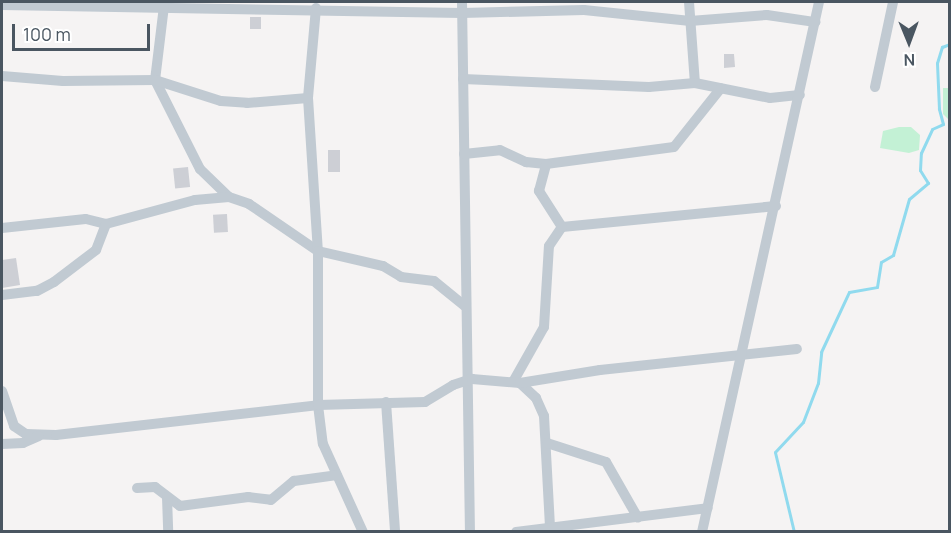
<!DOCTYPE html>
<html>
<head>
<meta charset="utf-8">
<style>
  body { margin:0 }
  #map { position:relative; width:951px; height:533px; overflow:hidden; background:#f5f3f3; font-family:Manrope,sans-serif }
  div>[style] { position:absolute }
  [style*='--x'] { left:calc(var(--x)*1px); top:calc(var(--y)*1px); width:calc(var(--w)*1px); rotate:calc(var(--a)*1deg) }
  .green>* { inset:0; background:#c3f1d5 }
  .stream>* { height:3px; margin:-1.5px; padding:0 1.5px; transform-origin:1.5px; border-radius:1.5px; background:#90daee }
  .building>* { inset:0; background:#cdcfd5; transform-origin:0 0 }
  .minor>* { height:10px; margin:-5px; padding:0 5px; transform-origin:5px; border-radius:5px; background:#c1cad2 }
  span { translate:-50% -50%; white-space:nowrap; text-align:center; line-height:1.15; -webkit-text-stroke:6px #fff; paint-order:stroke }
  .frame { position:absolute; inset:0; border:3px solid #4a5661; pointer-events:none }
  .north { position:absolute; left:879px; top:12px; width:60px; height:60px; -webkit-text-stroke:4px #fff; paint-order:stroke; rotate:179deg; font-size:16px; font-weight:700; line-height:24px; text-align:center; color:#4a5661 }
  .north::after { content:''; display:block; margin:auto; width:21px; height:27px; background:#4a5661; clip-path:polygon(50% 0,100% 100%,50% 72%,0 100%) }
  .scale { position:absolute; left:12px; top:24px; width:138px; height:27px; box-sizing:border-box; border:3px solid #4a5661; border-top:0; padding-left:8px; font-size:18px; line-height:21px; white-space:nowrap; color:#4a5661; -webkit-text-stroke:4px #fff; paint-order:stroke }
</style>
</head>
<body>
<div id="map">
  <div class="green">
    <div style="clip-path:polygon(943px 88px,949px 88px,949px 120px,943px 114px)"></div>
    <div style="clip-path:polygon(899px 127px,911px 127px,920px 135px,919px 150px,909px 153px,880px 148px,883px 131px)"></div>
  </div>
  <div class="stream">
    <div style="--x:794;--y:532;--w:82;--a:-103.4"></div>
    <div style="--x:775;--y:452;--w:41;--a:-47"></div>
    <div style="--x:803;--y:422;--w:42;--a:-69"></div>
    <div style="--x:818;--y:383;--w:31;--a:-84"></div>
    <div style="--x:821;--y:352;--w:66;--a:-65"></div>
    <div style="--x:849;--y:292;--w:28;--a:-10"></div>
    <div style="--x:877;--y:287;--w:25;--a:-81"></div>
    <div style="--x:881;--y:262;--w:14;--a:-30"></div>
    <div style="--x:893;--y:255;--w:58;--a:-74.1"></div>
    <div style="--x:909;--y:199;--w:25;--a:-40"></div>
    <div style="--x:928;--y:183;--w:15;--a:-122"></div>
    <div style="--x:920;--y:170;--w:17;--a:-87"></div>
    <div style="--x:921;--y:153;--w:26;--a:-65"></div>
    <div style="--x:932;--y:129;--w:12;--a:-24"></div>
    <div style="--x:943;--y:124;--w:16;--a:-105"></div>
    <div style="--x:939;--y:109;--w:46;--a:-92.5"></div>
    <div style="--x:937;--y:63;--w:17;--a:-73"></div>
    <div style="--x:942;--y:47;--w:9;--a:-21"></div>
  </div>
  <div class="building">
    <div style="left:261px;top:17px;width:12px;height:11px;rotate:90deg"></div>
    <div style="clip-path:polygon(724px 54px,734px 54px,735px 67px,724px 68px)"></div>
    <div style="left:328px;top:150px;width:12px;height:22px"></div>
    <div style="left:188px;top:167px;width:20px;height:15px;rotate:84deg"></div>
    <div style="left:227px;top:214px;width:18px;height:14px;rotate:87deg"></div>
    <div style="clip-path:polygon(16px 258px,20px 285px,2px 288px,2px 260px)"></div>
  </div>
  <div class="minor">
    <div style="--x:462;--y:2;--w:530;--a:89.14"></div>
    <div style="--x:689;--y:2;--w:81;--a:85.8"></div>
    <div style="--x:2;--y:5;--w:460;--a:1"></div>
    <div style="--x:462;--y:13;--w:122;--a:-1.4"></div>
    <div style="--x:584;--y:10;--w:107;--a:5.9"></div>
    <div style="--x:690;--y:21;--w:77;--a:-4.5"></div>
    <div style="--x:767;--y:15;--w:49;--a:8.3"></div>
    <div style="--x:164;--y:6;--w:75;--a:96.9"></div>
    <div style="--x:155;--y:80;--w:100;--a:63.2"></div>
    <div style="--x:200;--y:169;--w:40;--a:44"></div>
    <div style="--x:229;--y:197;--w:21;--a:19"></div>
    <div style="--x:249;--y:204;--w:83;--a:34.3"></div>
    <div style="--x:318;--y:251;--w:67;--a:13"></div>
    <div style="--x:383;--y:266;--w:21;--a:31"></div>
    <div style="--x:401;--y:277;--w:33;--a:7"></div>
    <div style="--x:434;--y:281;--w:41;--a:39.1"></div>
    <div style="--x:316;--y:8;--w:90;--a:95.1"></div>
    <div style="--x:308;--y:98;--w:153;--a:86.3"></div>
    <div style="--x:318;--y:251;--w:154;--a:90"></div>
    <div style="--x:318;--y:405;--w:39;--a:83"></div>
    <div style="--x:323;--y:444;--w:97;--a:65.6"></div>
    <div style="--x:2;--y:76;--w:61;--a:4.7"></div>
    <div style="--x:63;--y:81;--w:92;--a:-0.6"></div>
    <div style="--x:155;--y:80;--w:69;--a:17.7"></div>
    <div style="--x:221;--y:101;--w:26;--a:4"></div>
    <div style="--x:247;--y:103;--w:61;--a:-4.7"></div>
    <div style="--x:463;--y:79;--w:186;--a:2.5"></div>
    <div style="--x:649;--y:87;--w:46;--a:-5"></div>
    <div style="--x:695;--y:83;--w:76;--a:11.3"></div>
    <div style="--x:770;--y:98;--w:30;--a:-6"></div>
    <div style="--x:875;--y:87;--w:87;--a:-78"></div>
    <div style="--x:464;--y:154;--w:36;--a:-6"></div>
    <div style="--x:500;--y:150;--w:29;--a:25"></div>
    <div style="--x:526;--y:162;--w:20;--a:6"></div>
    <div style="--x:546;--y:164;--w:129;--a:-7.6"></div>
    <div style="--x:674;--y:147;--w:75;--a:-51.5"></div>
    <div style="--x:562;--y:227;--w:215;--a:-5.6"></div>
    <div style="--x:2;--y:228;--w:84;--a:-6.1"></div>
    <div style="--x:86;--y:219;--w:21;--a:14"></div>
    <div style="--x:106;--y:224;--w:92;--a:-15.1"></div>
    <div style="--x:195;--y:200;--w:34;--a:-5"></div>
    <div style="--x:2;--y:295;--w:35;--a:-7"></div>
    <div style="--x:37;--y:291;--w:19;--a:-28"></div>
    <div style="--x:54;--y:282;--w:53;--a:-37.3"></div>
    <div style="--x:96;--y:250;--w:28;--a:-69"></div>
    <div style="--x:513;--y:382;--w:63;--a:-60.6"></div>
    <div style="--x:544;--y:327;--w:81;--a:-86.5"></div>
    <div style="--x:549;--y:246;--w:23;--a:-56"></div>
    <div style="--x:562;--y:227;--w:43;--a:-122.6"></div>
    <div style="--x:539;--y:191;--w:28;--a:-75"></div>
    <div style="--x:520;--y:383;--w:22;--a:43"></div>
    <div style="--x:536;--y:398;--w:20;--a:66"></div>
    <div style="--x:544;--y:416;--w:112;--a:86.9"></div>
    <div style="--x:2;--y:391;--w:37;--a:71"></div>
    <div style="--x:14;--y:426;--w:14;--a:34"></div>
    <div style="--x:26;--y:434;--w:30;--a:2"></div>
    <div style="--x:56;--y:435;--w:264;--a:-6.5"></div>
    <div style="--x:318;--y:405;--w:107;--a:-1.6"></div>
    <div style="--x:425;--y:402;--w:33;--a:-31"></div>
    <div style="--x:453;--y:385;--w:20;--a:-18"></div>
    <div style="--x:472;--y:379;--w:48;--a:4.8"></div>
    <div style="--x:520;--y:383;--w:81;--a:-9.2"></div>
    <div style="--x:600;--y:370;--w:198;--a:-6.1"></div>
    <div style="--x:386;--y:402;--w:130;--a:86"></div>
    <div style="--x:547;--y:443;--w:62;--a:17.9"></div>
    <div style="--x:606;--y:462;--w:64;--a:60.3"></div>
    <div style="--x:2;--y:444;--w:21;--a:-3"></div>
    <div style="--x:23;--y:443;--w:17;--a:-24"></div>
    <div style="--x:137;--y:488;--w:18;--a:-3"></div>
    <div style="--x:155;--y:487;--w:31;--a:37"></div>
    <div style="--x:180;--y:506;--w:69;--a:-7.5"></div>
    <div style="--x:248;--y:497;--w:23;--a:7"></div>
    <div style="--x:271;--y:500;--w:30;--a:-40"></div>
    <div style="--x:294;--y:481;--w:43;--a:-7.9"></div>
    <div style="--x:167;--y:497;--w:35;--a:88"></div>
    <div style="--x:516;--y:532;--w:193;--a:-7.1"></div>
    <div style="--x:702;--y:532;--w:543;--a:-77.55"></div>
  </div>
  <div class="frame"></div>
  <div class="north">N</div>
  <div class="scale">100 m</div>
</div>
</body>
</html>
